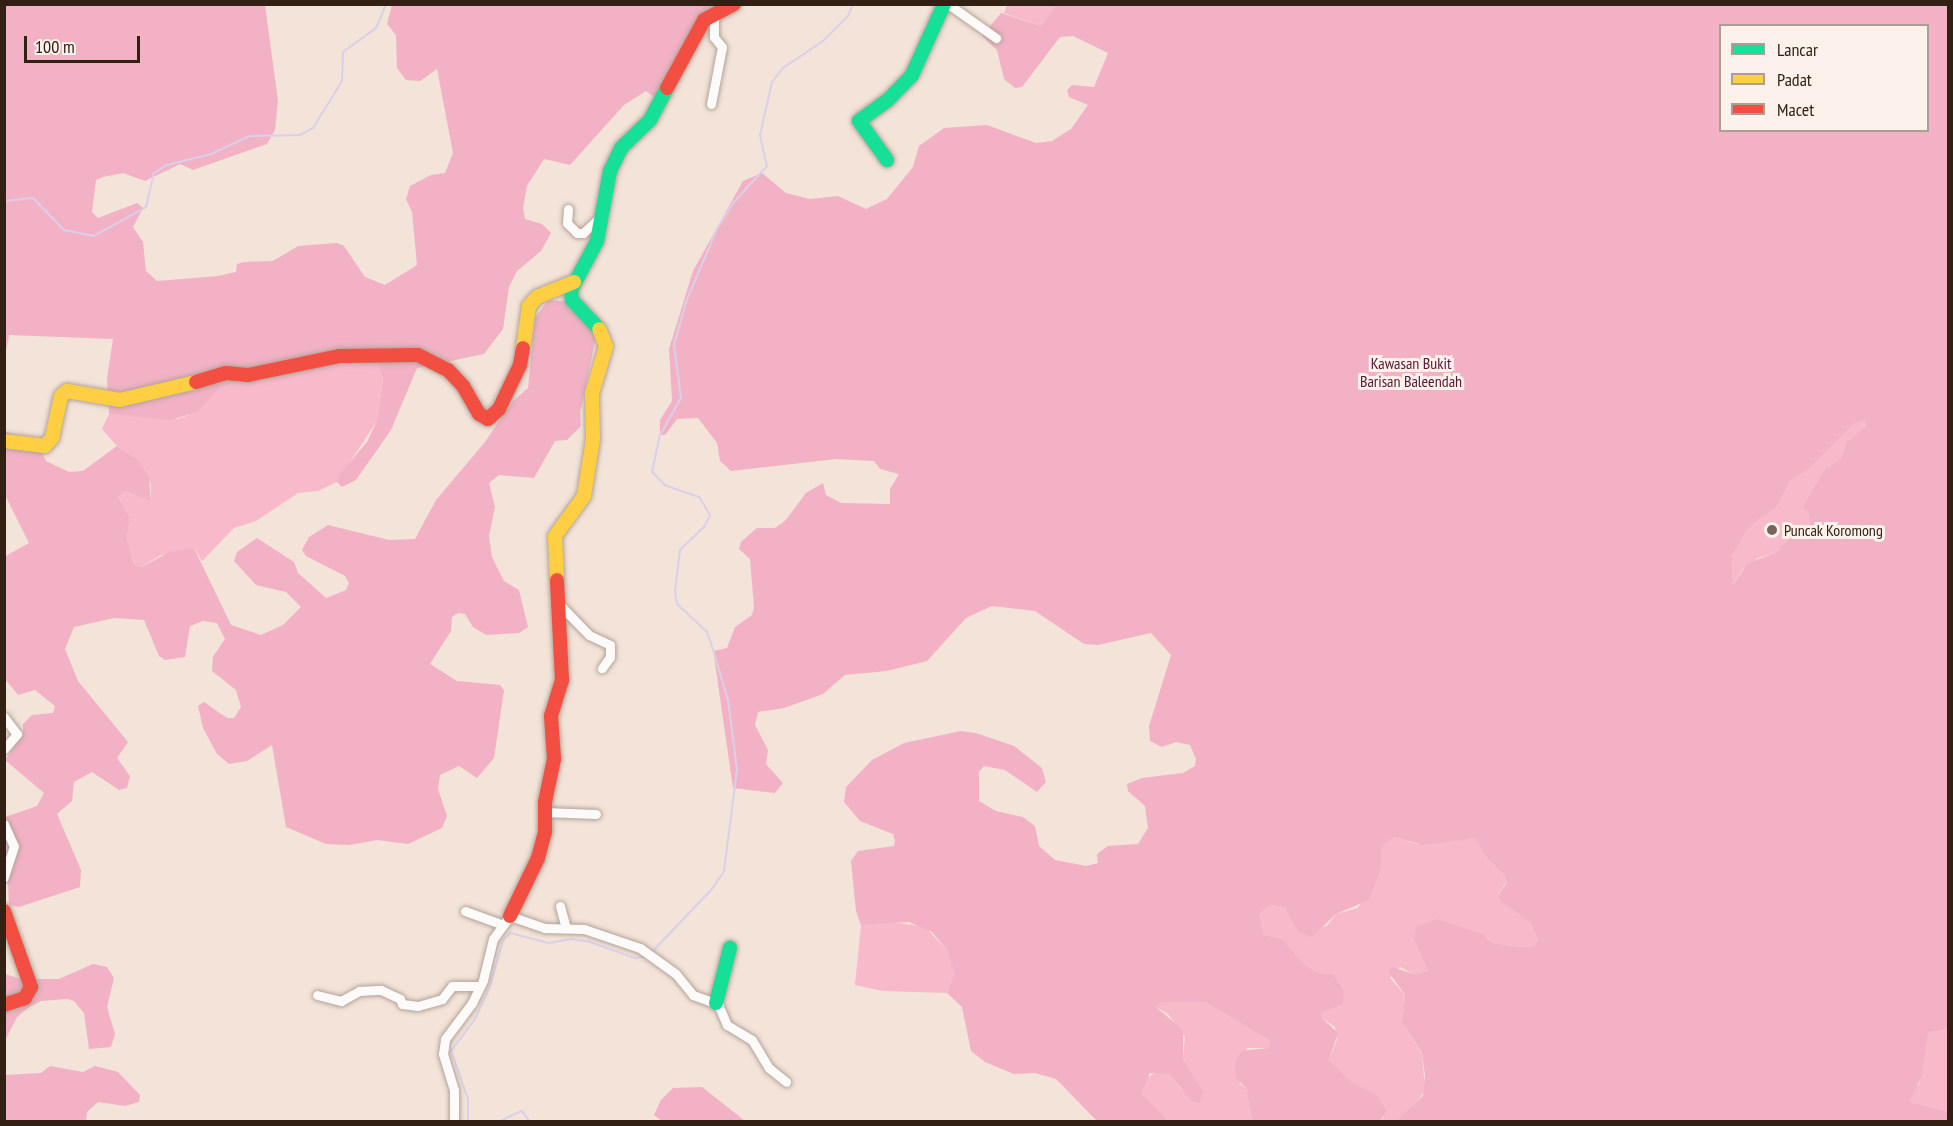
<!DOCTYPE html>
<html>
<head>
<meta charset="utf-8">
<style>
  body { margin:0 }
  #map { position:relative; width:1953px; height:1126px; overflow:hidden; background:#f3e3d8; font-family:"PT Sans Narrow",sans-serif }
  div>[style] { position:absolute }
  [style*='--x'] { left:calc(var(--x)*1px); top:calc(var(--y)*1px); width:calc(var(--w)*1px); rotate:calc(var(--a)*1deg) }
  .green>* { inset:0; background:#f8b9cb }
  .forest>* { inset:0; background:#f2b1c5 }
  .stream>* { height:2px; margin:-1px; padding:0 1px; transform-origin:1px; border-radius:1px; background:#dad0e9 }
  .roads { filter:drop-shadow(0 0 2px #b3a399) drop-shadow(0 0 2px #b3a399) }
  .street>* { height:9px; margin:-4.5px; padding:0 4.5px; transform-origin:4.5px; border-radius:4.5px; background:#fdfbf9 }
  .fast>* { height:14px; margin:-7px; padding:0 7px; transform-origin:7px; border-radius:7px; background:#16e098 }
  .slow>* { height:14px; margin:-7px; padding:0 7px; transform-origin:7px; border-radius:7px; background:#ffcf43 }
  .jam>* { height:14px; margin:-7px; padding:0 7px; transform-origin:7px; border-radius:7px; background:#f24e42 }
  .dots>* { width:16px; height:16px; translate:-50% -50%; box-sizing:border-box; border:3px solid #fcf2eb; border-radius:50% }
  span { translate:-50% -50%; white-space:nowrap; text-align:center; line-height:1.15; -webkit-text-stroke:6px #fcf2eb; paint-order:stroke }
  .park-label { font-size:16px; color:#551535 }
  .poi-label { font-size:16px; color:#322014 }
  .left { translate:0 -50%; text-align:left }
  .frame { position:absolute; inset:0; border:6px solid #322014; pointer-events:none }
  .legend { position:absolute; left:1719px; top:24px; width:210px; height:108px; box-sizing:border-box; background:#fcf2eb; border:2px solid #ab9e95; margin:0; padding:8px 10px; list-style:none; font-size:18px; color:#322014 }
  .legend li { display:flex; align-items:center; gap:12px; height:30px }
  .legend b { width:30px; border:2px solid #ab9e95 }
  .scale { position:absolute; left:24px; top:36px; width:116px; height:27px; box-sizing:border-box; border:3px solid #322014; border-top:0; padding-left:8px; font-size:18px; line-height:21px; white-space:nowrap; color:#322014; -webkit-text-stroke:4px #fcf2eb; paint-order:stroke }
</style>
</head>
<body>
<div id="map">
  <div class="green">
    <div style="clip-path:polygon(1007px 5px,1057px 5px,1041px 26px,1004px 13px)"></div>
    <div style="clip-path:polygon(376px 360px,383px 378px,377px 421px,337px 482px,318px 491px,298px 493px,256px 521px,234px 528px,202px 561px,194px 548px,161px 555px,141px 567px,134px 565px,127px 538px,130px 517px,118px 497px,125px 491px,151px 502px,151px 484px,137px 459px,117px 446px,102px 429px,109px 414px,178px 419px,198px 412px,218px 388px,247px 377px,314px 364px)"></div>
    <div style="clip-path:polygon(1865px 420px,1866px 426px,1846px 442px,1841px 458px,1825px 469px,1806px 500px,1810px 526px,1792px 536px,1775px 553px,1758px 558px,1743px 569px,1733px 585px,1732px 556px,1750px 526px,1776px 508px,1791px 480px,1808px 470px,1855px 423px)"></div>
    <div style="clip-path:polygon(1394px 837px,1417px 844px,1476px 838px,1485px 856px,1505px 876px,1507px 882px,1498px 894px,1530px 922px,1538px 940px,1534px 946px,1520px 947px,1493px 943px,1488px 938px,1414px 940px,1428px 971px,1413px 974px,1400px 967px,1390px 978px,1405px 995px,1402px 1023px,1422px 1054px,1425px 1089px,1415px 1107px,1397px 1121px,1380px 1121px,1384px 1117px,1376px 1094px,1350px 1082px,1329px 1060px,1337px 1040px,1335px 1027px,1322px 1018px,1322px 1011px,1341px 1005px,1344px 991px,1334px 974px,1319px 973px,1304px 964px,1283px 939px,1263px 935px,1258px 921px,1259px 914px,1271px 905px,1284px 907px,1298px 932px,1327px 926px,1336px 914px,1358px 908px,1381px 868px,1381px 847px)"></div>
    <div style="clip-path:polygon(893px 922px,925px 927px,947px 950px,956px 973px,947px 993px,883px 991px,855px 985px,861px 925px)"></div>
    <div style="clip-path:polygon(1162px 1002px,1205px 1002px,1270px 1041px,1268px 1048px,1247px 1048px,1240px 1084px,1246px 1088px,1252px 1121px,1168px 1121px,1145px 1100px,1141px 1094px,1146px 1079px,1157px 1071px,1169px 1074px,1182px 1090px,1203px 1090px,1183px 1059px,1185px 1037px,1168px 1014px,1156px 1007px)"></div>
    <div style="clip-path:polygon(1948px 1028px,1948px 1112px,1915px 1107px,1909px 1103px,1910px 1095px,1919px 1083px,1928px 1031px)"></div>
  </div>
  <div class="forest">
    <div style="clip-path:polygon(evenodd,1057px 4px,1948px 5px,1948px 1028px,1928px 1032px,1922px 1075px,1909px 1102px,1948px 1112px,1948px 1121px,1397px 1121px,1423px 1096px,1425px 1075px,1422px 1053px,1402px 1023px,1405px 995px,1388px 971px,1393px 967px,1413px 974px,1428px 971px,1414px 940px,1417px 926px,1437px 919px,1482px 934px,1493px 943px,1520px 947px,1534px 946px,1538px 940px,1530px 922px,1501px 901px,1498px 895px,1507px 883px,1505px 876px,1485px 856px,1475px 838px,1423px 845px,1394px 837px,1381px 847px,1381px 868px,1369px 900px,1336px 914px,1312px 937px,1298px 932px,1284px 907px,1271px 905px,1259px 914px,1263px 935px,1283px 939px,1304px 964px,1319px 973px,1334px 974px,1344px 991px,1342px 1005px,1322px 1012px,1322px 1018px,1338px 1033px,1329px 1060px,1351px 1082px,1376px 1094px,1387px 1111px,1380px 1121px,1252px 1121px,1246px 1088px,1236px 1078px,1235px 1064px,1241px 1051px,1268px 1048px,1270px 1041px,1205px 1002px,1162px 1002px,1156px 1007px,1183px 1030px,1183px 1059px,1203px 1090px,1200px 1103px,1192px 1101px,1169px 1074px,1150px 1073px,1141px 1094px,1168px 1121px,1097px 1121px,1056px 1079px,1035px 1073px,1014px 1074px,985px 1062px,971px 1051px,962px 1007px,947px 993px,955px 973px,947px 950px,932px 932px,909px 922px,861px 925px,856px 911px,851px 861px,858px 851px,894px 846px,895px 841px,893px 834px,860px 821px,844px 802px,846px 787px,872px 760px,904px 743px,961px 731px,976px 733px,1014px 746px,1042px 768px,1046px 782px,1037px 792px,1005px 770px,984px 766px,979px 772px,979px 801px,996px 811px,1023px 817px,1035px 826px,1039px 846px,1055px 860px,1086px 866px,1098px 863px,1097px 854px,1108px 846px,1138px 844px,1148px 828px,1145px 806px,1128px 791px,1127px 784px,1142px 778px,1183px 773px,1195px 766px,1196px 759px,1190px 745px,1176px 742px,1162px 747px,1150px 741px,1149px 726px,1171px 655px,1151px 633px,1098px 645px,1084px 644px,1035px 611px,992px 606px,966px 618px,927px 661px,887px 671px,845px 675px,823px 694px,784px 708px,758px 712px,755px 725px,768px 750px,766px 764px,783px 783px,775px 793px,733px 788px,714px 656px,714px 651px,727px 648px,735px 627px,752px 615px,754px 607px,750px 559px,739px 549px,741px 542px,757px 528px,775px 528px,785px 521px,806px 493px,823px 483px,826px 495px,841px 503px,890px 504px,890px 489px,899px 474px,880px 469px,874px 461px,836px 459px,731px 471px,720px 461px,717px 443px,698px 418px,677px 419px,665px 435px,660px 435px,660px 420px,672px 401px,669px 349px,693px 271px,743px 181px,762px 173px,786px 193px,810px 199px,838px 196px,866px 209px,887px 199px,913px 167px,919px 146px,944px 128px,987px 125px,1036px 143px,1052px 141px,1071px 129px,1088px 105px,1069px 97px,1067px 90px,1072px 85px,1094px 87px,1108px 53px,1073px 36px,1060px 37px,1022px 87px,1015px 88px,1004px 79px,997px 50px,982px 36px,1001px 13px,1041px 26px,1057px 4px,1720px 26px,1928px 26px,1928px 130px,1720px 130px,1720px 26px,1057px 4px,1865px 420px,1866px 426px,1846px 442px,1841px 458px,1825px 469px,1806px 500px,1803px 507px,1808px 512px,1810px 526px,1792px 536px,1775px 553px,1748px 563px,1733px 585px,1732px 556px,1750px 526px,1776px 508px,1791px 480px,1808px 470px,1855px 423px,1865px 420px)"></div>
    <div style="clip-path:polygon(5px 5px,265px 5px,278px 101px,275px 130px,267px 144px,193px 170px,180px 164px,145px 181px,123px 173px,103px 177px,96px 180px,92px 212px,98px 218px,137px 203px,143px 208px,133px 227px,143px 242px,146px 271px,157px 281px,218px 276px,236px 272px,237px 264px,244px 262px,273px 261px,298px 246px,337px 243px,344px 246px,365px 277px,385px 285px,417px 265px,412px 212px,406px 199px,410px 186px,431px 175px,445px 173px,453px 153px,437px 69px,420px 81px,406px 80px,397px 68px,396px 35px,387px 24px,392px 5px,722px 5px,658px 100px,646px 91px,624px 105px,570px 165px,544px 159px,527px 186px,523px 208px,525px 219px,542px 224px,551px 233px,541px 251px,517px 271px,509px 287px,503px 329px,484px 354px,417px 368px,391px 430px,356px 480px,342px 487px,337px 482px,339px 475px,367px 442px,377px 421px,383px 378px,376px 360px,314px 364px,247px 377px,219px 388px,198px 412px,171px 420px,109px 414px,107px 378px,113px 339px,9px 335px,5px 356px)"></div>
    <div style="clip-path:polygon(548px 300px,563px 301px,597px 332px,580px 413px,581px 426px,567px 440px,555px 441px,534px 478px,499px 475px,489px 483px,495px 507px,489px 536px,492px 557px,504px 581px,519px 590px,528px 627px,519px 633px,486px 635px,473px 627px,465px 614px,458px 613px,452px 617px,451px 631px,430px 664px,457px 681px,500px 685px,504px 690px,494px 758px,477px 778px,459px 766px,440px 775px,438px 789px,447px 816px,442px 828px,408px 844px,377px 840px,349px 845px,326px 844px,286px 827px,272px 745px,247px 761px,229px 764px,217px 754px,203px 728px,198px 706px,204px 702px,227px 718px,234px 718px,241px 707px,236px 690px,212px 671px,213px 657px,225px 639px,217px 623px,203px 621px,190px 626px,185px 657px,165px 660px,159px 656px,144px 620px,114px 618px,74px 627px,65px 649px,78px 681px,128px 742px,117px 758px,130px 776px,127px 788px,119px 790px,92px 772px,74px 782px,72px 801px,57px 814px,81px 870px,80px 887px,19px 907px,9px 905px,5px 817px,37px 806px,44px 793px,5px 760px,23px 735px,23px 724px,32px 715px,53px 713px,55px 706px,35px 690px,18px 695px,5px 679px,4px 557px,29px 543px,5px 495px,5px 432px,37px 441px,46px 461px,69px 472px,83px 471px,117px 446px,137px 459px,149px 477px,151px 502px,125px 491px,118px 497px,130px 517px,127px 538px,134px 565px,142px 567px,169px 552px,194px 548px,231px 625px,261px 635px,283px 625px,301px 607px,286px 592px,256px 585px,234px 561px,237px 552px,257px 538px,294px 562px,298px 573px,326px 598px,346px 590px,349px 583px,345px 576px,306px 556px,302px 550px,309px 537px,328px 525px,389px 540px,415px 539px,436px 500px,485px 442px,512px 402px,528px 388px,535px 318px)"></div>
    <div style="clip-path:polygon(93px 964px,107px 967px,114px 978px,107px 1007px,115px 1034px,111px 1047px,89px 1049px,84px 1013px,74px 1001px,67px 999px,41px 1001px,28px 1008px,17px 1017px,5px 1041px,5px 974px,21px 979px,59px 979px)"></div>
    <div style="clip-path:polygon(50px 1066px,83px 1072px,95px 1066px,118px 1072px,140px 1095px,139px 1102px,125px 1106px,98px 1102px,87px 1112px,86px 1121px,5px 1121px,5px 1075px,41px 1073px)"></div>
    <div style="clip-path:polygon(702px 1087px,745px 1121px,662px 1121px,654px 1115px,661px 1100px,673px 1088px)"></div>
  </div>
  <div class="stream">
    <div style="--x:4;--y:201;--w:29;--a:-6"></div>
    <div style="--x:33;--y:198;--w:45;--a:45.9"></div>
    <div style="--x:64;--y:230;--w:31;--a:11"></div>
    <div style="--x:94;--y:236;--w:60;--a:-29.1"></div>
    <div style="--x:146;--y:207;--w:35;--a:-77"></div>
    <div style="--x:154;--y:173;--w:15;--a:-32"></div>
    <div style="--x:167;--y:165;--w:45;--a:-14"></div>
    <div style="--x:211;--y:154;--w:43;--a:-24.8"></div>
    <div style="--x:250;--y:136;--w:50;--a:-1.1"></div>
    <div style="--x:300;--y:135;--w:15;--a:-28"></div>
    <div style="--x:313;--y:128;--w:55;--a:-58.3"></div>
    <div style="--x:342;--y:81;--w:29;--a:-88"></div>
    <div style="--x:343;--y:52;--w:41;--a:-36"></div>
    <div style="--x:376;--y:28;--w:26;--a:-67"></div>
    <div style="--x:651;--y:953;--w:88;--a:-46.4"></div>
    <div style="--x:712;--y:889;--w:22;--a:-56"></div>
    <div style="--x:724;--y:871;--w:103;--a:-82.7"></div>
    <div style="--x:737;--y:769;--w:70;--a:-97.4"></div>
    <div style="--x:728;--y:700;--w:59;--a:-106.6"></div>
    <div style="--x:711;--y:643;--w:12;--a:-110"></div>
    <div style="--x:707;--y:632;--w:41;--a:-137"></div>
    <div style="--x:677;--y:604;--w:13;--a:-99"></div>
    <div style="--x:675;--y:591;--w:41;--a:-83"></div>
    <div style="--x:680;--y:550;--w:33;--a:-44"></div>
    <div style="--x:704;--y:527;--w:13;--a:-63"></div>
    <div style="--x:710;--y:515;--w:21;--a:-121"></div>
    <div style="--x:699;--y:497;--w:36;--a:-161"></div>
    <div style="--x:665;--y:485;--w:18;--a:-135"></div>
    <div style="--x:652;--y:472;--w:38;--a:-78"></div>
    <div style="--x:660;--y:435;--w:43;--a:-60.4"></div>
    <div style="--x:681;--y:398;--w:53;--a:-97.5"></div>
    <div style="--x:674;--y:345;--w:45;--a:-74.4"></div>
    <div style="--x:686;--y:302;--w:79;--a:-67"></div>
    <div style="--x:717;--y:229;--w:31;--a:-58"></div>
    <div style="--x:733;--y:203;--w:50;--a:-47.4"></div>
    <div style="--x:767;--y:166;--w:32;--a:-103"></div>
    <div style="--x:760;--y:135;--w:54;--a:-77.2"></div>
    <div style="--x:772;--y:82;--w:18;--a:-52"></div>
    <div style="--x:783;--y:68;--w:48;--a:-34"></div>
    <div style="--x:823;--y:41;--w:35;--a:-45"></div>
    <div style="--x:848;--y:16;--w:13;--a:-67"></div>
    <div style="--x:468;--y:1122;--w:23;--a:-90"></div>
    <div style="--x:468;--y:1099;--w:51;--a:-109.5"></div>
    <div style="--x:451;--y:1051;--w:38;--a:-53"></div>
    <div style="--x:474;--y:1021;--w:38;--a:-65"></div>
    <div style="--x:490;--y:986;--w:48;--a:-74.2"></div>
    <div style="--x:503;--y:940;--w:10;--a:-45"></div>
    <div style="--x:510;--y:933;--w:40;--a:14.4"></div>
    <div style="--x:549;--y:943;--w:23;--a:-10"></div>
    <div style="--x:572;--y:939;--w:18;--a:9"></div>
    <div style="--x:590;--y:942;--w:48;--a:19.6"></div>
    <div style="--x:635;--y:958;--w:12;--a:-9"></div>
    <div style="--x:498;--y:1122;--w:26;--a:-25"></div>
    <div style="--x:522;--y:1111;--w:14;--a:54"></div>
  </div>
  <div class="roads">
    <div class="street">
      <div style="--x:948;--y:4;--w:59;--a:35.3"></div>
      <div style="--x:711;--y:104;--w:58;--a:-79.1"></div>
      <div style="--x:722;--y:47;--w:13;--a:-129"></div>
      <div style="--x:714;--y:37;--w:25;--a:-90"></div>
      <div style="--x:568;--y:209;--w:14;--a:94"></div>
      <div style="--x:567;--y:223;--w:14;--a:45"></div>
      <div style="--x:577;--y:233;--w:6;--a:0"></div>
      <div style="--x:583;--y:233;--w:23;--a:-43"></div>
      <div style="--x:559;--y:604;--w:43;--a:45.9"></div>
      <div style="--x:589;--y:635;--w:23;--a:25"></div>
      <div style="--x:610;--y:645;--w:12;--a:90"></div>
      <div style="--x:610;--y:657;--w:14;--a:126"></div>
      <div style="--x:4;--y:717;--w:21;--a:53"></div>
      <div style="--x:17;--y:734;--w:20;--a:131"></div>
      <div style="--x:544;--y:812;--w:52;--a:2.2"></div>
      <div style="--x:4;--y:824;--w:24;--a:66"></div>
      <div style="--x:14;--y:846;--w:33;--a:108"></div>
      <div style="--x:560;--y:906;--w:23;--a:75"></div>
      <div style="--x:465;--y:911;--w:38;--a:20"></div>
      <div style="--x:317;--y:995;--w:25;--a:14"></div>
      <div style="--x:341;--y:1001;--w:21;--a:-29"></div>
      <div style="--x:359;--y:991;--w:22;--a:-3"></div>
      <div style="--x:381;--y:990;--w:21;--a:25"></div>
      <div style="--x:400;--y:999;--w:5;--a:68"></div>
      <div style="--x:402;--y:1004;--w:16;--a:7"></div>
      <div style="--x:418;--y:1006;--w:25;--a:-16"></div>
      <div style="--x:442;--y:999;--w:16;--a:-52"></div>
      <div style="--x:452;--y:986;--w:28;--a:0"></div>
      <div style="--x:454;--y:1122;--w:32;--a:-90"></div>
      <div style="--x:454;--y:1090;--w:38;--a:-107"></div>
      <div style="--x:443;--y:1054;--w:15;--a:-82"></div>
      <div style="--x:445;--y:1039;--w:45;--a:-53.1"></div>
      <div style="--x:472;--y:1003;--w:25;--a:-64"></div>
      <div style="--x:483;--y:980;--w:42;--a:-76.3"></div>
      <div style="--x:493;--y:939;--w:29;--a:-54"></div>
      <div style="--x:510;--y:916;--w:36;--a:19"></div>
      <div style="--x:544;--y:928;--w:40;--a:1.4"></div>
      <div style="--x:584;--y:929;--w:59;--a:18.7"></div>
      <div style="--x:640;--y:948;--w:44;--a:35.8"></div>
      <div style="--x:676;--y:974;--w:27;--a:51"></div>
      <div style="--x:693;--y:995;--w:27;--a:20"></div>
      <div style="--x:718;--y:1004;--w:23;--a:67"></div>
      <div style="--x:727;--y:1025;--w:29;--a:31"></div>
      <div style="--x:752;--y:1040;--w:33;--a:59"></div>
      <div style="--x:769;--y:1068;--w:22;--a:39"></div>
    </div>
    <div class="fast">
      <div style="--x:887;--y:160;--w:48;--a:-125.7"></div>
      <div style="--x:859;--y:121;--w:34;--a:-36"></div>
      <div style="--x:887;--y:101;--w:36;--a:-46"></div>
      <div style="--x:912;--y:75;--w:78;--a:-65.7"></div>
      <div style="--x:599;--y:329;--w:40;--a:-133"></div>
      <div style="--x:572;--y:300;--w:10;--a:-96"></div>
      <div style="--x:571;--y:290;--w:55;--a:-62"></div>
      <div style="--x:597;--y:241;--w:71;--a:-79.5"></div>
      <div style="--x:610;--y:171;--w:25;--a:-64"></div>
      <div style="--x:621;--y:148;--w:40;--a:-44"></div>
      <div style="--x:650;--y:120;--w:36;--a:-62"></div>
      <div style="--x:716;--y:1003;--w:57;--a:-75.7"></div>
    </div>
    <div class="slow">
      <div style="--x:523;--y:348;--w:42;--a:-81.9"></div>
      <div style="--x:529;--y:306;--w:12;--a:-48"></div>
      <div style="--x:537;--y:297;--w:40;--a:-22"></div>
      <div style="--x:4;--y:441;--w:41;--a:7"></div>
      <div style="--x:45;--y:446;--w:11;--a:-49"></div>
      <div style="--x:52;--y:438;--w:43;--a:-77.9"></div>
      <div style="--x:61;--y:396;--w:8;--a:-40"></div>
      <div style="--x:67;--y:391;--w:54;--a:9.6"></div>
      <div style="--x:120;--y:400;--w:78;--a:-13.3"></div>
      <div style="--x:557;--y:580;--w:44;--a:-92.6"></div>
      <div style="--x:555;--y:536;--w:49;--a:-54.1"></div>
      <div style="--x:584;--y:496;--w:58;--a:-81"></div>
      <div style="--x:593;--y:439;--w:45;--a:-91.3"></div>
      <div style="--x:592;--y:394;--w:50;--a:-73.7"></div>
      <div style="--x:606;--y:346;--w:18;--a:-112"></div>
    </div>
    <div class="jam">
      <div style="--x:667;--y:88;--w:77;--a:-61.4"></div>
      <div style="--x:704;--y:20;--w:34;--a:-28"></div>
      <div style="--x:196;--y:382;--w:31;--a:-17"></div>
      <div style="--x:226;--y:373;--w:22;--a:5"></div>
      <div style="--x:248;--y:375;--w:94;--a:-11.7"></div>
      <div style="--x:340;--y:356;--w:78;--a:-0.7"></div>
      <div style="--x:418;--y:355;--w:34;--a:27"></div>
      <div style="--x:448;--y:370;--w:22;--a:47"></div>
      <div style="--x:463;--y:386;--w:32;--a:60"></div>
      <div style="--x:479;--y:414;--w:10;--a:29"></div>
      <div style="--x:488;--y:419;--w:15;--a:-42"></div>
      <div style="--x:499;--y:409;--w:49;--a:-64.5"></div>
      <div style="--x:520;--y:365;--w:17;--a:-80"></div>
      <div style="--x:4;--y:911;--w:81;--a:70.4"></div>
      <div style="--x:31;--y:987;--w:13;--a:119"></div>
      <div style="--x:25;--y:998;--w:22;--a:162"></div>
      <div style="--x:510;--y:916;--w:64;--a:-64.2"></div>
      <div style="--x:538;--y:858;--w:28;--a:-75"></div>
      <div style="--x:545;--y:831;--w:29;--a:-90"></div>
      <div style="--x:545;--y:802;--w:44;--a:-78.2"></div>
      <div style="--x:554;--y:759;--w:43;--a:-94"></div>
      <div style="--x:551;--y:716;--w:38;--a:-73"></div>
      <div style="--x:562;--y:680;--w:100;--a:-92.9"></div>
    </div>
  </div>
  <div class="dots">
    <div style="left:1772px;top:530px;background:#766459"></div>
  </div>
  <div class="park-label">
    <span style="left:1411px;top:372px">Kawasan Bukit<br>Barisan Baleendah</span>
  </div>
  <div class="poi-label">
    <span class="left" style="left:1784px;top:530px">Puncak Koromong</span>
  </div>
  <div class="frame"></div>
  <ul class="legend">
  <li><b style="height:8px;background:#16e098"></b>Lancar</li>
  <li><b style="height:8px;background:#ffcf43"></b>Padat</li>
  <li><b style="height:8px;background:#f24e42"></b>Macet</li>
  </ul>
  <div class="scale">100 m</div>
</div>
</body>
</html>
